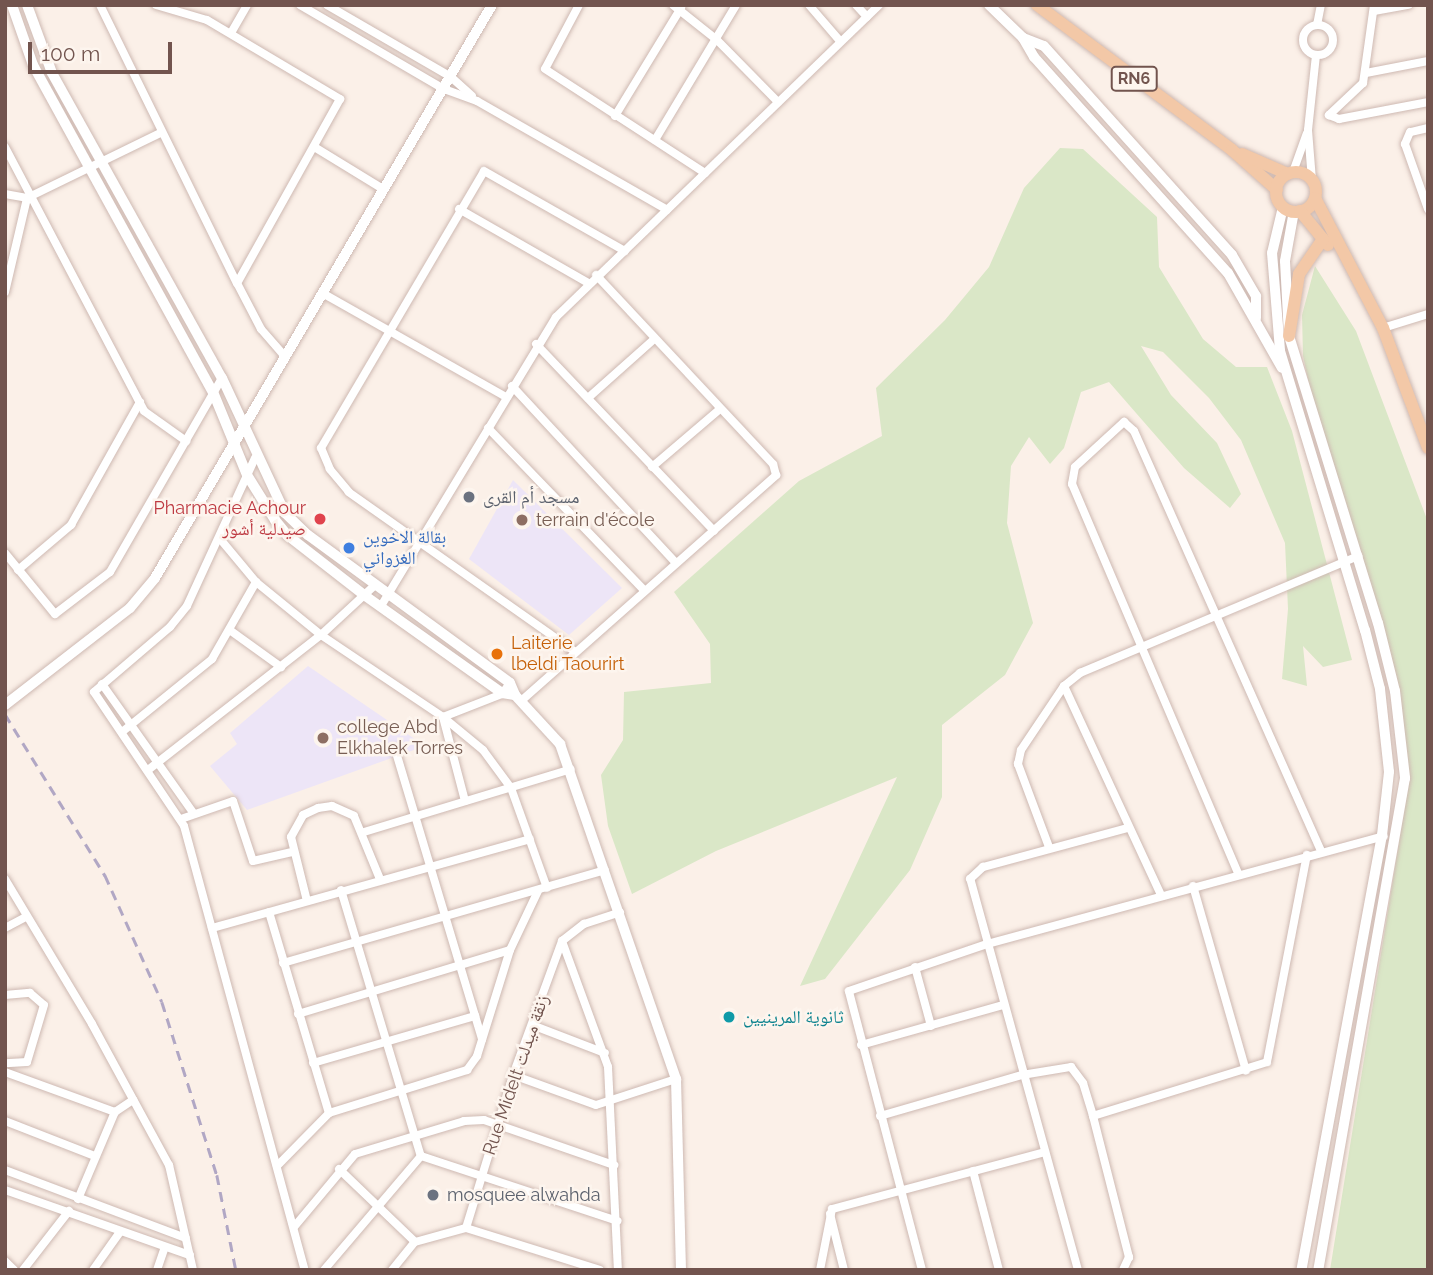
<!DOCTYPE html>
<html>
<head>
<meta charset="utf-8">
<style>
  body { margin:0 }
  #map { position:relative; width:1433px; height:1275px; overflow:hidden; background:#fbf0e8; font-family:Raleway,"Noto Naskh Arabic",sans-serif }
  div>[style] { position:absolute }
  [style*='--x'] { left:calc(var(--x)*1px); top:calc(var(--y)*1px); width:calc(var(--w)*1px); rotate:calc(var(--a)*1deg) }
  .education>* { inset:0; background:#ede5f7 }
  .green>* { inset:0; background:#dae7c7 }
  .roads { filter:drop-shadow(0 0 2px #ceb9b2) drop-shadow(0 0 2px #ceb9b2) }
  .street>* { height:8px; margin:-4px; padding:0 4px; transform-origin:4px; border-radius:4px; background:#fff }
  .street>.ring { margin:-4px; padding:0; box-sizing:content-box; background:none; border:8px solid #fff; border-radius:50% }
  .secondary>* { height:10px; margin:-5px; padding:0 5px; transform-origin:5px; border-radius:5px; background:#fff }
  .primary>* { height:12px; margin:-6px; padding:0 6px; transform-origin:6px; border-radius:6px; background:#f3c8a7 }
  .primary>.ring { margin:-6px; padding:0; box-sizing:content-box; background:none; border:12px solid #f3c8a7; border-radius:50% }
  .rail>* { height:2.5px; margin-top:-1.25px; transform-origin:0; background:repeating-linear-gradient(90deg,#b1a7c4 0 10px,transparent 0 17px) }
  .dots>* { width:19px; height:19px; translate:-50% -50%; box-sizing:border-box; border:4px solid #fdf5ee; border-radius:50% }
  span { translate:-50% -50%; white-space:nowrap; text-align:center; line-height:1.15; -webkit-text-stroke:5px #fdf5ee; paint-order:stroke }
  .shield-label span { padding:2px 5px; background:#fdf5ee; border:2px solid; border-radius:5px; -webkit-text-stroke-width:0 }
  .shield-label { font-size:16px; color:#72544e; font-weight:700 }
  .worship-label { font-size:18px; color:#5b616d }
  .left { translate:0 -50%; text-align:left }
  .health-label { font-size:18px; color:#be3a42 }
  .right { translate:-100% -50%; text-align:right }
  .education-label { font-size:18px; color:#785e54 }
  .shop-label { font-size:18px; color:#366cbe }
  .food-label { font-size:18px; color:#c56008 }
  .culture-label { font-size:18px; color:#0d838f }
  .street-label { font-size:18px; color:#72544e }
  .frame { position:absolute; inset:0; border:7px solid #72544e; pointer-events:none }
  .scale { position:absolute; left:28px; top:42px; width:144px; height:32px; box-sizing:border-box; border:4px solid #72544e; border-top:0; padding-left:9px; font-size:21px; line-height:24px; white-space:nowrap; color:#72544e; -webkit-text-stroke:5px #fdf5ee; paint-order:stroke }
</style>
</head>
<body>
<div id="map">
  <div class="education">
    <div style="clip-path:polygon(513px 480px,622px 588px,569px 635px,469px 559px)"></div>
    <div style="clip-path:polygon(308px 666px,425px 746px,247px 810px,210px 766px,237px 744px,230px 733px)"></div>
  </div>
  <div class="green">
    <div style="clip-path:polygon(1060px 148px,1083px 149px,1157px 217px,1159px 267px,1203px 339px,1236px 367px,1267px 367px,1292px 431px,1352px 660px,1323px 667px,1303px 646px,1307px 686px,1282px 679px,1288px 609px,1285px 543px,1241px 440px,1209px 398px,1163px 352px,1141px 346px,1171px 395px,1217px 443px,1241px 494px,1230px 508px,1184px 468px,1109px 382px,1081px 392px,1064px 448px,1050px 464px,1029px 437px,1011px 466px,1007px 523px,1033px 623px,1005px 675px,942px 725px,942px 797px,910px 870px,825px 979px,800px 986px,897px 777px,716px 851px,632px 894px,608px 826px,601px 775px,623px 740px,624px 692px,711px 683px,710px 644px,674px 592px,799px 481px,882px 436px,876px 388px,945px 320px,989px 267px,1024px 188px)"></div>
    <div style="clip-path:polygon(1315px 266px,1356px 331px,1428px 522px,1428px 1270px,1330px 1270px,1409px 780px,1399px 696px,1314px 408px,1303px 356px,1302px 315px)"></div>
  </div>
  <div class="roads">
    <div class="street">
      <div style="--x:100;--y:5;--w:310;--a:63.8"></div>
      <div style="--x:237;--y:283;--w:52;--a:62.4"></div>
      <div style="--x:261;--y:329;--w:37;--a:49"></div>
      <div style="--x:156;--y:5;--w:53;--a:16.4"></div>
      <div style="--x:207;--y:20;--w:155;--a:30.7"></div>
      <div style="--x:340;--y:99;--w:211;--a:119.2"></div>
      <div style="--x:300;--y:5;--w:167;--a:30.3"></div>
      <div style="--x:444;--y:89;--w:35;--a:20"></div>
      <div style="--x:477;--y:101;--w:219;--a:29.8"></div>
      <div style="--x:327;--y:5;--w:143;--a:30.1"></div>
      <div style="--x:451;--y:77;--w:28;--a:42"></div>
      <div style="--x:579;--y:5;--w:72;--a:118"></div>
      <div style="--x:545;--y:69;--w:191;--a:33"></div>
      <div style="--x:673;--y:5;--w:56;--a:38.5"></div>
      <div style="--x:717;--y:40;--w:87;--a:45.5"></div>
      <div style="--x:809;--y:5;--w:48;--a:49.3"></div>
      <div style="--x:856;--y:5;--w:16;--a:47"></div>
      <div style="--x:1374;--y:5;--w:79;--a:98"></div>
      <div style="--x:1363;--y:83;--w:47;--a:136.7"></div>
      <div style="--x:1329;--y:115;--w:11;--a:22"></div>
      <div style="--x:1339;--y:119;--w:91;--a:-10.8"></div>
      <div style="--x:1374;--y:11;--w:35;--a:-10"></div>
      <div style="--x:1317;--y:25;--w:20;--a:-79"></div>
      <div class="ring" style="left:1303px;top:25px;width:22px;height:22px"></div>
      <div style="--x:231;--y:33;--w:32;--a:-60"></div>
      <div style="--x:1366;--y:73;--w:63;--a:-11"></div>
      <div style="--x:615;--y:116;--w:127;--a:-58.6"></div>
      <div style="--x:1428;--y:128;--w:18;--a:167"></div>
      <div style="--x:1410;--y:132;--w:13;--a:113"></div>
      <div style="--x:1405;--y:144;--w:69;--a:70.5"></div>
      <div style="--x:655;--y:140;--w:157;--a:-59"></div>
      <div style="--x:5;--y:147;--w:298;--a:62.2"></div>
      <div style="--x:144;--y:411;--w:52;--a:35.5"></div>
      <div style="--x:316;--y:148;--w:79;--a:31.5"></div>
      <div style="--x:1293;--y:172;--w:41;--a:-70.3"></div>
      <div style="--x:1312;--y:180;--w:50;--a:-94.6"></div>
      <div style="--x:1308;--y:130;--w:75;--a:-83.9"></div>
      <div style="--x:5;--y:194;--w:22;--a:10"></div>
      <div style="--x:459;--y:209;--w:149;--a:29.8"></div>
      <div style="--x:5;--y:292;--w:97;--a:-76.8"></div>
      <div style="--x:27;--y:198;--w:148;--a:-26"></div>
      <div style="--x:324;--y:294;--w:209;--a:29.5"></div>
      <div style="--x:1383;--y:328;--w:47;--a:-17.3"></div>
      <div style="--x:536;--y:344;--w:258;--a:46.4"></div>
      <div style="--x:512;--y:386;--w:241;--a:47.2"></div>
      <div style="--x:588;--y:398;--w:87;--a:-41.7"></div>
      <div style="--x:488;--y:428;--w:225;--a:46.1"></div>
      <div style="--x:255;--y:458;--w:163;--a:114.7"></div>
      <div style="--x:187;--y:606;--w:27;--a:129"></div>
      <div style="--x:170;--y:627;--w:100;--a:139.5"></div>
      <div style="--x:94;--y:692;--w:161;--a:56.1"></div>
      <div style="--x:184;--y:826;--w:460;--a:74.8"></div>
      <div style="--x:652;--y:467;--w:89;--a:-40.5"></div>
      <div style="--x:221;--y:540;--w:55;--a:50.2"></div>
      <div style="--x:256;--y:582;--w:84;--a:39.2"></div>
      <div style="--x:321;--y:635;--w:147;--a:33.9"></div>
      <div style="--x:443;--y:717;--w:52;--a:39.5"></div>
      <div style="--x:483;--y:750;--w:47;--a:53.6"></div>
      <div style="--x:511;--y:788;--w:106;--a:70.2"></div>
      <div style="--x:5;--y:553;--w:79;--a:50.7"></div>
      <div style="--x:55;--y:614;--w:69;--a:-37.4"></div>
      <div style="--x:110;--y:572;--w:224;--a:-60"></div>
      <div style="--x:18;--y:570;--w:70;--a:-40.3"></div>
      <div style="--x:71;--y:525;--w:141;--a:-60.7"></div>
      <div style="--x:381;--y:606;--w:338;--a:-58.8"></div>
      <div style="--x:556;--y:317;--w:449;--a:-44"></div>
      <div style="--x:231;--y:631;--w:62;--a:35.8"></div>
      <div style="--x:574;--y:651;--w:276;--a:-144.8"></div>
      <div style="--x:349;--y:492;--w:30;--a:-130"></div>
      <div style="--x:330;--y:469;--w:23;--a:-113"></div>
      <div style="--x:321;--y:448;--w:321;--a:-59.5"></div>
      <div style="--x:484;--y:171;--w:162;--a:29.6"></div>
      <div style="--x:102;--y:684;--w:159;--a:54.7"></div>
      <div style="--x:1064;--y:686;--w:230;--a:65.1"></div>
      <div style="--x:521;--y:701;--w:341;--a:-41.5"></div>
      <div style="--x:776;--y:475;--w:11;--a:-105"></div>
      <div style="--x:773;--y:464;--w:259;--a:-133.1"></div>
      <div style="--x:122;--y:732;--w:116;--a:-39"></div>
      <div style="--x:212;--y:659;--w:89;--a:-60.3"></div>
      <div style="--x:395;--y:749;--w:303;--a:73.3"></div>
      <div style="--x:148;--y:770;--w:219;--a:-38"></div>
      <div style="--x:321;--y:635;--w:74;--a:-42.8"></div>
      <div style="--x:465;--y:801;--w:87;--a:-104.7"></div>
      <div style="--x:443;--y:717;--w:63;--a:-21.3"></div>
      <div style="--x:502;--y:694;--w:14;--a:-54"></div>
      <div style="--x:181;--y:819;--w:55;--a:-19.1"></div>
      <div style="--x:233;--y:801;--w:63;--a:71.6"></div>
      <div style="--x:253;--y:861;--w:40;--a:-13"></div>
      <div style="--x:364;--y:832;--w:216;--a:-16.9"></div>
      <div style="--x:1049;--y:847;--w:89;--a:-110.5"></div>
      <div style="--x:1018;--y:764;--w:14;--a:-78"></div>
      <div style="--x:1021;--y:750;--w:77;--a:-56.1"></div>
      <div style="--x:1064;--y:686;--w:21;--a:-39"></div>
      <div style="--x:1080;--y:673;--w:302;--a:-22.8"></div>
      <div style="--x:1238;--y:873;--w:423;--a:-113.1"></div>
      <div style="--x:1072;--y:484;--w:17;--a:-80"></div>
      <div style="--x:1075;--y:467;--w:67;--a:-42.6"></div>
      <div style="--x:1124;--y:422;--w:13;--a:42"></div>
      <div style="--x:1134;--y:431;--w:460;--a:66"></div>
      <div style="--x:5;--y:879;--w:169;--a:59"></div>
      <div style="--x:92;--y:1024;--w:161;--a:61.4"></div>
      <div style="--x:169;--y:1165;--w:108;--a:77.1"></div>
      <div style="--x:1193;--y:886;--w:192;--a:74"></div>
      <div style="--x:341;--y:890;--w:278;--a:73.3"></div>
      <div style="--x:307;--y:901;--w:66;--a:-104"></div>
      <div style="--x:291;--y:837;--w:25;--a:-61"></div>
      <div style="--x:303;--y:815;--w:17;--a:-25"></div>
      <div style="--x:318;--y:808;--w:14;--a:-8"></div>
      <div style="--x:332;--y:806;--w:24;--a:24"></div>
      <div style="--x:354;--y:816;--w:68;--a:67.6"></div>
      <div style="--x:269;--y:912;--w:210;--a:73.4"></div>
      <div style="--x:5;--y:928;--w:24;--a:-28"></div>
      <div style="--x:212;--y:928;--w:330;--a:-15.6"></div>
      <div style="--x:562;--y:941;--w:134;--a:69.9"></div>
      <div style="--x:608;--y:1067;--w:203;--a:87.2"></div>
      <div style="--x:283;--y:963;--w:335;--a:-16.1"></div>
      <div style="--x:915;--y:967;--w:61;--a:74.8"></div>
      <div style="--x:5;--y:995;--w:25;--a:-5"></div>
      <div style="--x:30;--y:993;--w:18;--a:41"></div>
      <div style="--x:44;--y:1005;--w:59;--a:106.6"></div>
      <div style="--x:27;--y:1062;--w:22;--a:177"></div>
      <div style="--x:298;--y:1014;--w:221;--a:-16.8"></div>
      <div style="--x:532;--y:1025;--w:78;--a:21"></div>
      <div style="--x:861;--y:1045;--w:148;--a:-15.7"></div>
      <div style="--x:313;--y:1063;--w:169;--a:-16.2"></div>
      <div style="--x:5;--y:1072;--w:117;--a:20"></div>
      <div style="--x:513;--y:1075;--w:88;--a:19.9"></div>
      <div style="--x:596;--y:1105;--w:84;--a:-18"></div>
      <div style="--x:880;--y:1116;--w:148;--a:-16.1"></div>
      <div style="--x:1022;--y:1075;--w:50;--a:-9.3"></div>
      <div style="--x:1071;--y:1067;--w:20;--a:53"></div>
      <div style="--x:1083;--y:1083;--w:34;--a:73"></div>
      <div style="--x:1093;--y:1116;--w:146;--a:75.7"></div>
      <div style="--x:1129;--y:1257;--w:14;--a:115"></div>
      <div style="--x:1093;--y:1116;--w:182;--a:-17.2"></div>
      <div style="--x:1267;--y:1062;--w:211;--a:-79.1"></div>
      <div style="--x:5;--y:1121;--w:97;--a:21.3"></div>
      <div style="--x:421;--y:1156;--w:207;--a:18.3"></div>
      <div style="--x:277;--y:1166;--w:74;--a:-45.5"></div>
      <div style="--x:329;--y:1113;--w:145;--a:-17.3"></div>
      <div style="--x:467;--y:1070;--w:17;--a:-54"></div>
      <div style="--x:477;--y:1056;--w:111;--a:-72.7"></div>
      <div style="--x:510;--y:950;--w:65;--a:-64.6"></div>
      <div style="--x:339;--y:1169;--w:105;--a:43.8"></div>
      <div style="--x:5;--y:1170;--w:193;--a:20.6"></div>
      <div style="--x:973;--y:1171;--w:102;--a:75.3"></div>
      <div style="--x:5;--y:1190;--w:196;--a:19.4"></div>
      <div style="--x:78;--y:1199;--w:95;--a:-67"></div>
      <div style="--x:115;--y:1112;--w:22;--a:-34"></div>
      <div style="--x:830;--y:1214;--w:58;--a:76"></div>
      <div style="--x:294;--y:1227;--w:95;--a:-50.1"></div>
      <div style="--x:355;--y:1154;--w:114;--a:-16.8"></div>
      <div style="--x:464;--y:1121;--w:20;--a:-3"></div>
      <div style="--x:484;--y:1120;--w:138;--a:19.1"></div>
      <div style="--x:466;--y:1228;--w:160;--a:-72.9"></div>
      <div style="--x:513;--y:1075;--w:143;--a:-69.9"></div>
      <div style="--x:562;--y:941;--w:28;--a:-38"></div>
      <div style="--x:584;--y:924;--w:38;--a:-18"></div>
      <div style="--x:5;--y:1261;--w:13;--a:45"></div>
      <div style="--x:23;--y:1270;--w:75;--a:-52.1"></div>
      <div style="--x:93;--y:1270;--w:47;--a:-54.6"></div>
      <div style="--x:157;--y:1270;--w:24;--a:-71"></div>
      <div style="--x:324;--y:1270;--w:150;--a:-49.6"></div>
      <div style="--x:392;--y:1270;--w:36;--a:-51"></div>
      <div style="--x:415;--y:1242;--w:53;--a:-15.4"></div>
      <div style="--x:466;--y:1228;--w:140;--a:17.4"></div>
      <div style="--x:820;--y:1270;--w:62;--a:-78.9"></div>
      <div style="--x:832;--y:1209;--w:220;--a:-15"></div>
      <div style="--x:922;--y:1270;--w:288;--a:-104.7"></div>
      <div style="--x:849;--y:991;--w:146;--a:-18.8"></div>
      <div style="--x:987;--y:944;--w:411;--a:-15.2"></div>
      <div style="--x:1078;--y:1270;--w:406;--a:-105.4"></div>
      <div style="--x:970;--y:879;--w:18;--a:-43"></div>
      <div style="--x:983;--y:867;--w:150;--a:-15.1"></div>
    </div>
    <div class="secondary">
      <div style="--x:12;--y:5;--w:64;--a:70.7"></div>
      <div style="--x:33;--y:65;--w:373;--a:61.2"></div>
      <div style="--x:213;--y:392;--w:90;--a:67.7"></div>
      <div style="--x:247;--y:475;--w:53;--a:58.1"></div>
      <div style="--x:275;--y:520;--w:19;--a:51"></div>
      <div style="--x:287;--y:535;--w:98;--a:37.9"></div>
      <div style="--x:364;--y:595;--w:169;--a:35.4"></div>
      <div style="--x:502;--y:693;--w:13;--a:9"></div>
      <div style="--x:27;--y:5;--w:72;--a:69.8"></div>
      <div style="--x:52;--y:73;--w:349;--a:60.9"></div>
      <div style="--x:222;--y:378;--w:149;--a:65"></div>
      <div style="--x:285;--y:513;--w:32;--a:44"></div>
      <div style="--x:308;--y:535;--w:250;--a:36.2"></div>
      <div style="--x:510;--y:683;--w:13;--a:67"></div>
      <div style="--x:515;--y:695;--w:67;--a:47.4"></div>
      <div style="--x:560;--y:744;--w:355;--a:70.9"></div>
      <div style="--x:676;--y:1079;--w:191;--a:88.5"></div>
      <div style="--x:989;--y:5;--w:47;--a:44.1"></div>
      <div style="--x:1023;--y:38;--w:22;--a:60"></div>
      <div style="--x:1034;--y:57;--w:290;--a:48.1"></div>
      <div style="--x:1228;--y:273;--w:109;--a:60.4"></div>
      <div style="--x:1023;--y:38;--w:22;--a:21"></div>
      <div style="--x:1044;--y:46;--w:281;--a:48"></div>
      <div style="--x:1232;--y:255;--w:48;--a:59.7"></div>
      <div style="--x:1256;--y:296;--w:22;--a:90"></div>
      <div style="--x:1283;--y:207;--w:47;--a:103.4"></div>
      <div style="--x:1272;--y:253;--w:98;--a:85.3"></div>
      <div style="--x:1280;--y:351;--w:292;--a:73.1"></div>
      <div style="--x:1365;--y:630;--w:61;--a:75.7"></div>
      <div style="--x:1380;--y:689;--w:83;--a:83.8"></div>
      <div style="--x:1389;--y:772;--w:63;--a:96.3"></div>
      <div style="--x:1382;--y:835;--w:442;--a:100.5"></div>
      <div style="--x:1294;--y:211;--w:51;--a:100.2"></div>
      <div style="--x:1285;--y:261;--w:75;--a:86.9"></div>
      <div style="--x:1289;--y:336;--w:300;--a:72.8"></div>
      <div style="--x:1378;--y:623;--w:70;--a:76"></div>
      <div style="--x:1395;--y:691;--w:88;--a:83.4"></div>
      <div style="--x:1405;--y:778;--w:500;--a:100"></div>
      <div style="--x:5;--y:705;--w:158;--a:-37.8"></div>
      <div style="--x:130;--y:608;--w:39;--a:-50"></div>
      <div style="--x:155;--y:578;--w:665;--a:-59.54"></div>
    </div>
    <div class="primary">
      <div style="--x:1037;--y:5;--w:243;--a:36.6"></div>
      <div style="--x:1232;--y:150;--w:60;--a:41.6"></div>
      <div style="--x:1242;--y:154;--w:50;--a:23.5"></div>
      <div class="ring" style="left:1276px;top:172px;width:28px;height:28px"></div>
      <div style="--x:1315;--y:198;--w:147;--a:62.4"></div>
      <div style="--x:1383;--y:328;--w:128;--a:69.4"></div>
      <div style="--x:1300;--y:211;--w:44;--a:50.5"></div>
      <div style="--x:1289;--y:336;--w:63;--a:-80.8"></div>
      <div style="--x:1299;--y:274;--w:42;--a:-55.6"></div>
    </div>
  </div>
  <div class="rail">
    <div style="--x:5;--y:714;--w:190;--a:58.2"></div>
    <div style="--x:105;--y:875;--w:139;--a:65.8"></div>
    <div style="--x:162;--y:1002;--w:182;--a:72.4"></div>
    <div style="--x:217;--y:1175;--w:97;--a:78.7"></div>
  </div>
  <div class="dots">
    <div style="left:469px;top:497px;background:#6b7280"></div>
    <div style="left:320px;top:519px;background:#e0444e"></div>
    <div style="left:522px;top:520px;background:#8d6e63"></div>
    <div style="left:349px;top:548px;background:#3f7fe0"></div>
    <div style="left:497px;top:654px;background:#e8710a"></div>
    <div style="left:323px;top:738px;background:#8d6e63"></div>
    <div style="left:729px;top:1017px;background:#0f9aa8"></div>
    <div style="left:433px;top:1195px;background:#6b7280"></div>
  </div>
  <div class="shield-label">
    <span style="left:1134px;top:79px">RN6</span>
  </div>
  <div class="worship-label">
    <span class="left" style="left:483px;top:497px">مسجد أم القرى</span>
    <span class="left" style="left:447px;top:1195px">mosquee alwahda</span>
  </div>
  <div class="health-label">
    <span class="right" style="left:306px;top:519px">Pharmacie Achour<br>صيدلية أشور</span>
  </div>
  <div class="education-label">
    <span class="left" style="left:536px;top:520px">terrain d'école</span>
    <span class="left" style="left:337px;top:738px">college Abd<br>Elkhalek Torres</span>
  </div>
  <div class="shop-label">
    <span class="left" style="left:363px;top:548px">بقالة الاخوين<br>الغزواني</span>
  </div>
  <div class="food-label">
    <span class="left" style="left:511px;top:654px">Laiterie<br>lbeldi Taourirt</span>
  </div>
  <div class="culture-label">
    <span class="left" style="left:743px;top:1017px">ثانوية المرينيين</span>
  </div>
  <div class="street-label">
    <span style="left:516px;top:1075px;rotate:-71deg">Rue Midelt زنقة ميدلت</span>
  </div>
  <div class="frame"></div>
  <div class="scale">100 m</div>
</div>
</body>
</html>
